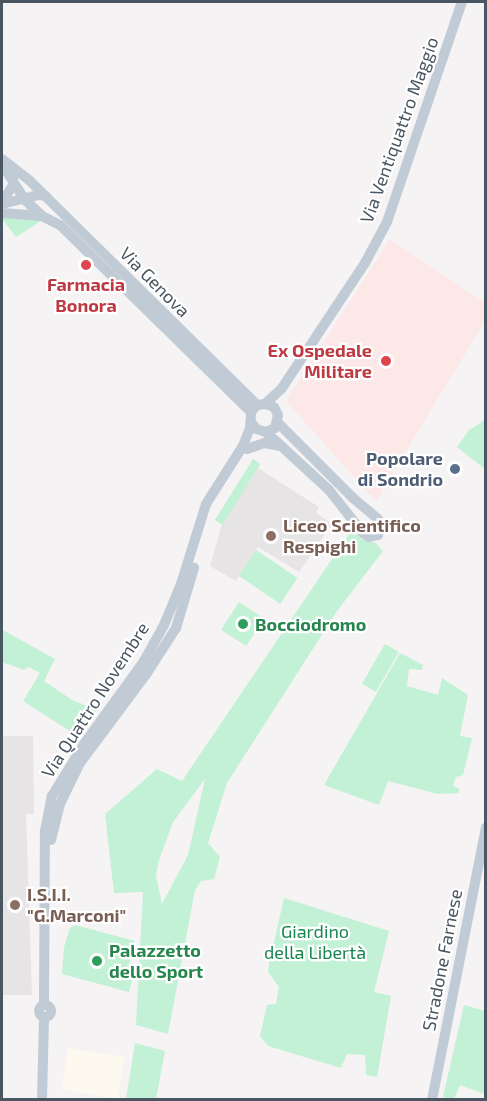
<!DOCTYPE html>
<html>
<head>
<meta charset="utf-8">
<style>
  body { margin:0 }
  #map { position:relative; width:487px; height:1101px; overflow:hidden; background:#f5f3f3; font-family:"Exo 2",sans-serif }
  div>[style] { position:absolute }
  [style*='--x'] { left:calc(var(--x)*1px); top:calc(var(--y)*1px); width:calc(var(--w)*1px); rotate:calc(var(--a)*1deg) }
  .commercial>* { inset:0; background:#fdf9ef; transform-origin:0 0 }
  .education>* { inset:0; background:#e6e4e5 }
  .medical>* { inset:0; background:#fce8e6 }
  .green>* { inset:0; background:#c3f1d5; transform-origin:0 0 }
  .secondary>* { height:10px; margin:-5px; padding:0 5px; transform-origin:5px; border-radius:5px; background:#c1cbd6 }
  .secondary>.ring { margin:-5px; padding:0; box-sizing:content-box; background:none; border:10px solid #c1cbd6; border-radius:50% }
  .dots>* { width:16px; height:16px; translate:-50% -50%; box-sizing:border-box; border:3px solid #fff; border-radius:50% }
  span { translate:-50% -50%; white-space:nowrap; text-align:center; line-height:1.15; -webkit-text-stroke:4.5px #fff; paint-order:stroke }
  .street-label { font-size:18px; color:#4a5661 }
  .health-label { font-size:18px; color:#be3a42; font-weight:700 }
  .right { translate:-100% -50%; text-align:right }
  .service-label { font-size:18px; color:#4e5e75; font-weight:700 }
  .education-label { font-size:18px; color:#785e54; font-weight:700 }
  .left { translate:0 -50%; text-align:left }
  .leisure-label { font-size:18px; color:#27864d; font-weight:700 }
  .park-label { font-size:18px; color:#17864f }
  .frame { position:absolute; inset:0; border:3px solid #4a5661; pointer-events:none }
</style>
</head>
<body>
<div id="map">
  <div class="commercial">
    <div style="left:68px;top:1048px;width:57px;height:42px;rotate:9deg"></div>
  </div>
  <div class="education">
    <div style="clip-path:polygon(258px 468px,319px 507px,316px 513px,332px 524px,299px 572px,258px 547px,236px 581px,210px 566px,222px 524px)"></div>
    <div style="clip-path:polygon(2px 736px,33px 736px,34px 814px,26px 814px,32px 995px,2px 995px)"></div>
  </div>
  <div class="medical">
    <div style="clip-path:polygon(390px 239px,485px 303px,485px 321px,376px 501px,286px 401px)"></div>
  </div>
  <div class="green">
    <div style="clip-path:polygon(2px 215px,44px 219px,16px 237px,2px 219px)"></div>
    <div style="clip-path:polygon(485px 420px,485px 469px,457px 447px,469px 430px)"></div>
    <div style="left:253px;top:459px;width:9px;height:72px;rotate:32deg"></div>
    <div style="clip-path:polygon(evenodd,353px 528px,361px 539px,376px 543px,383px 551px,337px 611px,227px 783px,208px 843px,220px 857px,214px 879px,201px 881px,195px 890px,168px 1034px,136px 1025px,143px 892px,114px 893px,105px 814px,157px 769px,182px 781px,353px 528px,205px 779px,188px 855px,162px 904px,156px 876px,159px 860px,173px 822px,205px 779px)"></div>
    <div style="left:256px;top:550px;width:50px;height:31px;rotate:34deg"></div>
    <div style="left:239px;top:602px;width:30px;height:33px;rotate:33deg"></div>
    <div style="clip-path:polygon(3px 630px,55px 659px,44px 681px,72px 700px,97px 710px,79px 737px,23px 701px,40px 673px,29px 667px,24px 670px,2px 662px)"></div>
    <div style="left:385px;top:644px;width:16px;height:46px;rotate:30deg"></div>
    <div style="clip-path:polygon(400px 653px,423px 665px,422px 670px,409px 669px,407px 686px,438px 695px,442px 678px,468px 695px,460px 736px,472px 738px,463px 775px,456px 777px,453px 786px,459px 789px,459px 793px,438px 794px,388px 781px,379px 805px,324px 785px)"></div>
    <div style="clip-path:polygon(284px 898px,389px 931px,374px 992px,391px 996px,377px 1077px,366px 1075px,365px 1055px,347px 1054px,341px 1068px,268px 1046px,260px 1036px,267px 1005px,276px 1004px,279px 987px,268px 972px,269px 964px)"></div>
    <div style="clip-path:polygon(75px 925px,135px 941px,126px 978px,132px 980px,129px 992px,62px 974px,64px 947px,70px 928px)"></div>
    <div style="clip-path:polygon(464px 1005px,485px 1011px,485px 1094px,460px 1085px,454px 1099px,448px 1099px,443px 1097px)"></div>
    <div style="clip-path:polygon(135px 1043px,165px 1051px,156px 1099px,126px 1099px)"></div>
  </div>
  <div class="secondary">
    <div style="--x:2;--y:159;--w:36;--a:38"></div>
    <div style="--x:30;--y:181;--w:319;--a:44.6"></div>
    <div style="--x:3;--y:166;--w:40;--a:57.1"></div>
    <div style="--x:25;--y:200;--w:22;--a:43"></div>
    <div style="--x:2;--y:202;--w:20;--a:-57"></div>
    <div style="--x:13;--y:185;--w:7;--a:-90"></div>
    <div style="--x:2;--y:204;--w:38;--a:-14"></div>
    <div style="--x:39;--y:195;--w:7;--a:8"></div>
    <div style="--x:2;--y:213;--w:40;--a:4.3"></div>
    <div style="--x:42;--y:216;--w:20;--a:27"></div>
    <div style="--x:60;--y:225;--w:267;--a:44.4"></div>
    <div style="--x:265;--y:404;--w:23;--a:-43"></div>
    <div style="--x:282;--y:388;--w:150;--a:-56.4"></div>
    <div style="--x:365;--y:263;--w:47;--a:-61.8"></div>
    <div style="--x:387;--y:222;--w:232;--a:-71.2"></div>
    <div style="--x:266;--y:432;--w:86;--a:42.6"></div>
    <div style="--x:329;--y:490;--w:55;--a:51.7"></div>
    <div style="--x:363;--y:533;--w:7;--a:34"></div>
    <div style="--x:369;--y:537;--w:9;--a:-13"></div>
    <div style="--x:378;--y:535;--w:10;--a:-73"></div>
    <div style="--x:381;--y:525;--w:7;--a:-117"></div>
    <div style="--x:378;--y:519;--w:33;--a:-140"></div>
    <div style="--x:353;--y:498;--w:106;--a:-135"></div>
    <div style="--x:247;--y:449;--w:18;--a:-19"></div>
    <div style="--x:264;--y:443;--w:17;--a:10"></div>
    <div style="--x:51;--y:840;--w:37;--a:-76"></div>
    <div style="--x:60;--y:804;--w:46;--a:-64"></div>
    <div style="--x:80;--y:763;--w:112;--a:-53.3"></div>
    <div style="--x:147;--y:673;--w:54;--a:-57.2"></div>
    <div style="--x:176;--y:628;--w:63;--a:-73.3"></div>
    <div class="ring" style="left:39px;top:1005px;width:2px;height:2px"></div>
    <div style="--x:44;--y:1005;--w:174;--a:-89.7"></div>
    <div style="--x:45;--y:831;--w:36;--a:-79"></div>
    <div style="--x:52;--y:796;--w:61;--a:-58.4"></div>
    <div style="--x:84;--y:744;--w:102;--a:-54.1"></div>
    <div style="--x:144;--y:661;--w:41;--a:-60.9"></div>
    <div style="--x:164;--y:625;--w:44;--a:-67.5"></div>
    <div style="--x:181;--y:584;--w:84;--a:-72.6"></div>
    <div style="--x:206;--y:504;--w:69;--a:-57.5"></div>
    <div style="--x:243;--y:446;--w:19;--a:-69"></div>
    <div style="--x:250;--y:428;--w:16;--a:-86"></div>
    <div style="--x:251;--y:412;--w:9;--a:-49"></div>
    <div style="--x:257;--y:405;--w:8;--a:-7"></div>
    <div style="--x:265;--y:404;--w:9;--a:18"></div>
    <div style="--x:274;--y:407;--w:9;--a:63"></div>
    <div style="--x:278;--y:415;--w:13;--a:103"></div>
    <div style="--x:275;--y:428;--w:10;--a:156"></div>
    <div style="--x:266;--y:432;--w:10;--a:-163"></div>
    <div style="--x:256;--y:429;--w:9;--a:-126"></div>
    <div style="--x:42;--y:1100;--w:83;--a:-88.6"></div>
    <div style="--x:432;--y:1100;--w:278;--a:-78.8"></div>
  </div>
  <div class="dots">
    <div style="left:86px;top:265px;background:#e0444e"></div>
    <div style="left:386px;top:361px;background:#e0444e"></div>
    <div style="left:455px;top:469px;background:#5c6f8a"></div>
    <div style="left:271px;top:536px;background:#8d6e63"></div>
    <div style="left:243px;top:624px;background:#2e9e5b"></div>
    <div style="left:15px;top:905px;background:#8d6e63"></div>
    <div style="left:97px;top:961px;background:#2e9e5b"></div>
  </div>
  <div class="street-label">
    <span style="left:399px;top:130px;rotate:-70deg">Via Ventiquattro Maggio</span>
    <span style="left:155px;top:282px;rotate:45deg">Via Genova</span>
    <span style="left:95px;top:700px;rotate:-57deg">Via Quattro Novembre</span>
    <span style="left:442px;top:960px;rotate:-79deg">Stradone Farnese</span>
  </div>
  <div class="health-label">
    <span style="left:86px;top:295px">Farmacia<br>Bonora</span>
    <span class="right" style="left:372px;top:361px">Ex Ospedale<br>Militare</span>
  </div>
  <div class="service-label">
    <span class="right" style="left:443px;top:469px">Popolare<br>di Sondrio</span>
  </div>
  <div class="education-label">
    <span class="left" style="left:283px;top:536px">Liceo Scientifico<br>Respighi</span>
    <span class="left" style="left:27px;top:905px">I.S.I.I.<br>"G.Marconi"</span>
  </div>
  <div class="leisure-label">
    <span class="left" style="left:255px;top:624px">Bocciodromo</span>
    <span class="left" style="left:109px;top:961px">Palazzetto<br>dello Sport</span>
  </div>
  <div class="park-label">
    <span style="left:315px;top:942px">Giardino<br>della Libertà</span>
  </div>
  <div class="frame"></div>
</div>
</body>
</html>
